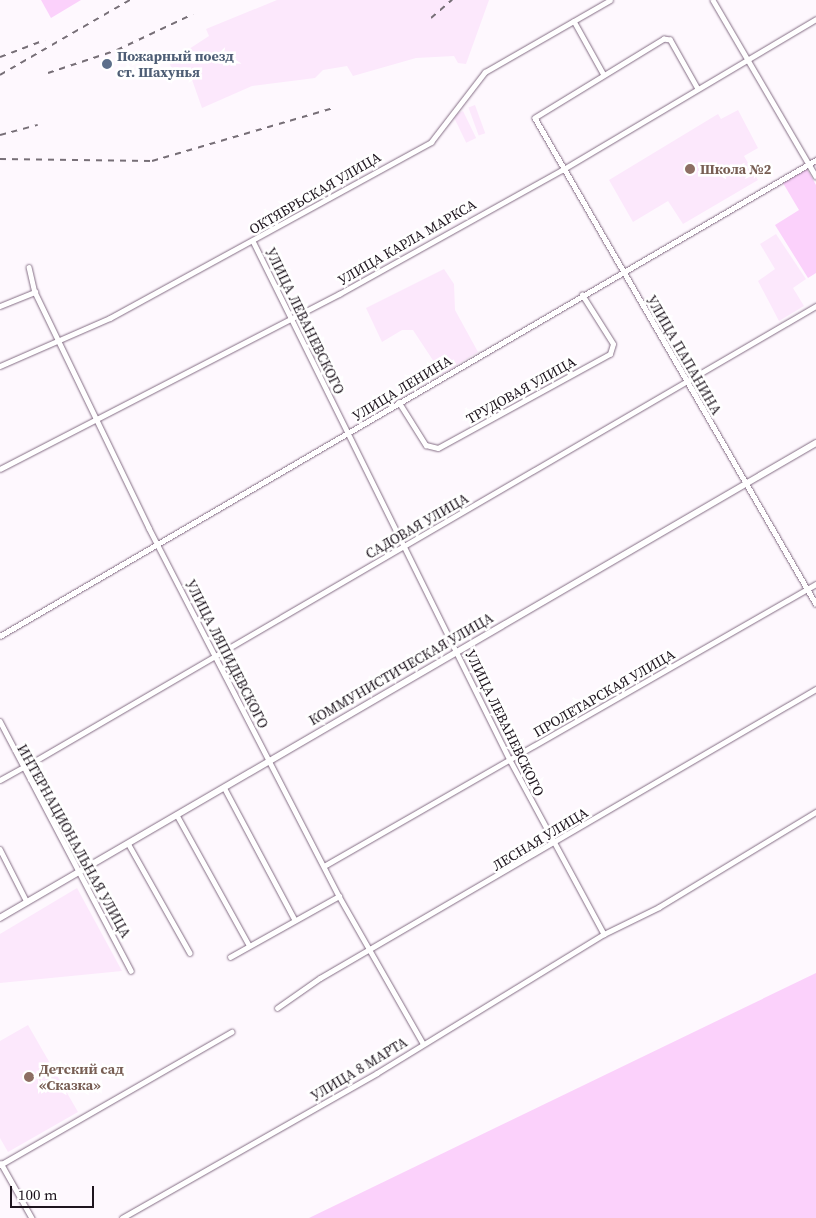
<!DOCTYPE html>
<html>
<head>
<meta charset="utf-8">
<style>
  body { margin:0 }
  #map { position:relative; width:816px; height:1218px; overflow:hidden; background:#fef8fe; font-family:"Source Serif 4",serif }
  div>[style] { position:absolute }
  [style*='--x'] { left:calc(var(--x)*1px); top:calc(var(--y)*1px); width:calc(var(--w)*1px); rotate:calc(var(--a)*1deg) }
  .built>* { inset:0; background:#fce8fc; transform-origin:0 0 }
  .green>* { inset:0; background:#fbd1fb }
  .roads { filter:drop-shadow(0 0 1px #846d84) drop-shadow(0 0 1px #846d84) }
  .minor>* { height:4.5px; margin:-2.25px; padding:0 2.25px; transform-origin:2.25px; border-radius:2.25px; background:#fff }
  .tertiary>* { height:5.5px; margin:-2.75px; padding:0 2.75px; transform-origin:2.75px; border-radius:2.75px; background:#fff }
  .rail>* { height:2px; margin-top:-1px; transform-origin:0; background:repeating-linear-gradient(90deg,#776f77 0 6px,transparent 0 12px) }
  .dots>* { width:14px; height:14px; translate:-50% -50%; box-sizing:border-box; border:2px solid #fff; border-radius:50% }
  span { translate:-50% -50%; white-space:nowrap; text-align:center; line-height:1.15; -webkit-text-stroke:5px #fff; paint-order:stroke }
  .service-label { font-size:14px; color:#4e5e75; font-weight:700 }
  .left { translate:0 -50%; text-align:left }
  .education-label { font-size:14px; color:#785e54; font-weight:700 }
  .street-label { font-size:14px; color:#1e151e }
  .scale { position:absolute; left:10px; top:1186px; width:84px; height:22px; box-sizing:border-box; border:2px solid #1e151e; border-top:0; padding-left:6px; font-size:15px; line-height:18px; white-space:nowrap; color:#1e151e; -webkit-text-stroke:4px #fff; paint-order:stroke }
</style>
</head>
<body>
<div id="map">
  <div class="built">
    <div style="clip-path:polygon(277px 0,489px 0,466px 64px,458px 63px,454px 56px,416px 58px,353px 76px,347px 66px,323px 70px,315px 78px,252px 86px,202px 108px,190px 74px,176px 79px,169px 62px,209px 36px,206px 29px)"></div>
    <div style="left:475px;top:105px;width:30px;height:7px;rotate:70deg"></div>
    <div style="clip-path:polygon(738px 110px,758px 148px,744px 156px,758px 180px,683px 224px,668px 201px,633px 222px,609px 180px,718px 114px,721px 119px)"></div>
    <div style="left:463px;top:111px;width:30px;height:11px;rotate:64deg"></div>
    <div style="clip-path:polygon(776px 234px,806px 279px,793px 288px,804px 306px,779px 321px,758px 281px,775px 269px,760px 244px)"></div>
    <div style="clip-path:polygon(444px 269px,454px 284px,455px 310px,478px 352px,442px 374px,413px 330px,402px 330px,382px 342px,366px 308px)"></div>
    <div style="clip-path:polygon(77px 888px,122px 971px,0 983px,0 934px)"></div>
    <div style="clip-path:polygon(28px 1025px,78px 1112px,8px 1152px,0 1138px,0 1041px)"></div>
  </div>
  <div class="green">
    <div style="clip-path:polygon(41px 0,81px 0,51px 18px)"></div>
    <div style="clip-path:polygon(807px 169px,816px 185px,816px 273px,808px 278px,775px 225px,799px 210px,783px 183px)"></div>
    <div style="clip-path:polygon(816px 973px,816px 1218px,309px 1218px)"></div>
  </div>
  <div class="roads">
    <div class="minor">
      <div style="--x:713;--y:0;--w:204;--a:59.7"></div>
      <div style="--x:574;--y:21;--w:60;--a:60.9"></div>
      <div style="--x:697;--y:88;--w:55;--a:-119.4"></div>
      <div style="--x:670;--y:40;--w:6;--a:-171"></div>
      <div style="--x:664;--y:39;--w:151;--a:148.5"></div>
      <div style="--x:535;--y:118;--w:561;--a:59.96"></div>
      <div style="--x:253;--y:241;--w:579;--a:63.66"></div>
      <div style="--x:510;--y:760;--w:198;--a:61.6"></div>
      <div style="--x:604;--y:934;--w:61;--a:-26.1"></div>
      <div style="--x:659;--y:907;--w:184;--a:-31.2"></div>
      <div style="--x:29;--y:267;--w:26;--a:77"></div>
      <div style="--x:35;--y:292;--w:262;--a:64.2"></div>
      <div style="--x:149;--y:528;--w:414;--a:62.7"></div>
      <div style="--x:339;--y:896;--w:169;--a:60.3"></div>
      <div style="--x:0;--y:306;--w:38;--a:-22"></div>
      <div style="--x:0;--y:366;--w:120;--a:-23.6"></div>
      <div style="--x:110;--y:318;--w:366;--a:-28.7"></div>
      <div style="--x:431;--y:142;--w:88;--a:-52.4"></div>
      <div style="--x:485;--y:72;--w:144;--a:-29.9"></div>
      <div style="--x:399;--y:402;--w:51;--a:57.9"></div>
      <div style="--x:426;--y:445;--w:12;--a:14"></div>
      <div style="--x:438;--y:448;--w:196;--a:-28.7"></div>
      <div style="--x:610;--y:354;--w:10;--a:-73"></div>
      <div style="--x:613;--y:344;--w:58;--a:-122.3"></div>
      <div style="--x:0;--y:469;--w:382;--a:-27.3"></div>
      <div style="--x:339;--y:294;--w:255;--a:-29.1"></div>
      <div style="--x:562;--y:170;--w:295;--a:-30.7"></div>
      <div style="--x:0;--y:636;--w:945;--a:-30.26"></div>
      <div style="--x:0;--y:721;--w:282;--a:62.3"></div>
      <div style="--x:28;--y:765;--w:912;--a:-30.22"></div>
      <div style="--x:0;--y:780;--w:25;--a:-29"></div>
      <div style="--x:224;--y:787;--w:151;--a:61.9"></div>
      <div style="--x:177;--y:815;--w:149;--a:61"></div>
      <div style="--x:128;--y:843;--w:126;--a:60.6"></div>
      <div style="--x:0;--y:849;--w:59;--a:63"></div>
      <div style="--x:324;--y:866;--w:567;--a:-29.82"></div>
      <div style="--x:230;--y:957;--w:125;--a:-29.2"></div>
      <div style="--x:277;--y:1008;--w:52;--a:-34.9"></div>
      <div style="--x:320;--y:978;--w:574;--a:-30.23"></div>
      <div style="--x:1;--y:1163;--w:63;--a:60.6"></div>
      <div style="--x:0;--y:1165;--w:267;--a:-29.9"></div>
      <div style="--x:122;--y:1218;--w:293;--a:-29.6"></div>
      <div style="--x:377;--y:1073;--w:266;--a:-31.5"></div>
    </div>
    <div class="tertiary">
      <div style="--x:0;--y:918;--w:944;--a:-30.2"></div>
    </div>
  </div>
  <div class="rail">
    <div style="--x:431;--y:18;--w:28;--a:-41"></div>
    <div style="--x:0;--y:57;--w:48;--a:-20.7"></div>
    <div style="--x:48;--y:73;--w:73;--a:-18.4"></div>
    <div style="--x:117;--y:50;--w:84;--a:-25.3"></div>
    <div style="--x:0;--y:75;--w:150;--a:-30"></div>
    <div style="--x:0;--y:135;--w:39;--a:-15"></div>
    <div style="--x:0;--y:159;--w:152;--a:0.8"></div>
    <div style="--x:152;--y:161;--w:189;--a:-16.3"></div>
  </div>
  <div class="dots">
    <div style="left:107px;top:64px;background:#5c6f8a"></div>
    <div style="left:690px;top:169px;background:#8d6e63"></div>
    <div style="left:29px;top:1077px;background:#8d6e63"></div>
  </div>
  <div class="service-label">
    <span class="left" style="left:117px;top:64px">Пожарный поезд<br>ст. Шахунья</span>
  </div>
  <div class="education-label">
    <span class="left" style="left:700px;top:169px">Школа №2</span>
    <span class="left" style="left:39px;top:1077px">Детский сад<br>«Сказка»</span>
  </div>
  <div class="street-label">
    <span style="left:315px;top:193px;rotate:-30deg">ОКТЯБРЬСКАЯ УЛИЦА</span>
    <span style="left:407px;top:242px;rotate:-30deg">УЛИЦА КАРЛА МАРКСА</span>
    <span style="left:305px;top:321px;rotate:64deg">УЛИЦА ЛЕВАНЕВСКОГО</span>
    <span style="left:684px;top:355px;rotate:60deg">УЛИЦА ПАПАНИНА</span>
    <span style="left:402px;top:388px;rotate:-31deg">УЛИЦА ЛЕНИНА</span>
    <span style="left:521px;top:390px;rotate:-29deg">ТРУДОВАЯ УЛИЦА</span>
    <span style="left:417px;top:526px;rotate:-30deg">САДОВАЯ УЛИЦА</span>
    <span style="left:227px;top:654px;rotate:63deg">УЛИЦА ЛЯПИДЕВСКОГО</span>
    <span style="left:401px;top:669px;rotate:-30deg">КОММУНИСТИЧЕСКАЯ УЛИЦА</span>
    <span style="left:604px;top:693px;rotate:-30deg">ПРОЛЕТАРСКАЯ УЛИЦА</span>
    <span style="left:505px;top:723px;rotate:64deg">УЛИЦА ЛЕВАНЕВСКОГО</span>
    <span style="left:540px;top:839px;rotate:-31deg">ЛЕСНАЯ УЛИЦА</span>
    <span style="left:74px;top:841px;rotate:61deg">ИНТЕРНАЦИОНАЛЬНАЯ УЛИЦА</span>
    <span style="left:359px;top:1069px;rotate:-31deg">УЛИЦА 8 МАРТА</span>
  </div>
  <div class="scale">100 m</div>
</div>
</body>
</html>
